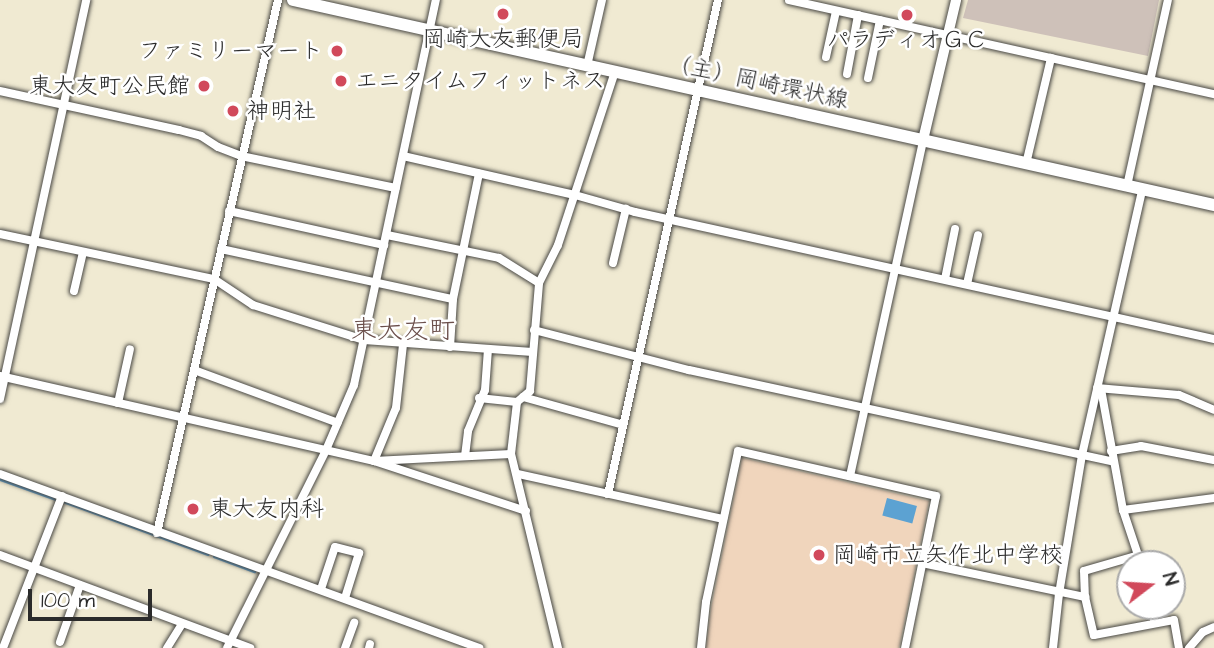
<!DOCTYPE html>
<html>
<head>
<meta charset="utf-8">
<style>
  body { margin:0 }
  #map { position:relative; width:1214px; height:648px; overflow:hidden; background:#f0ead2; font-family:"Architects Daughter","Klee One",sans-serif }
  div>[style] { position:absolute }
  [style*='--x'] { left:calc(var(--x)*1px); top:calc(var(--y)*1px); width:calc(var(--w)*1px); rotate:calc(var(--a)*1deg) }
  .built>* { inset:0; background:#f0d5bc }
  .industrial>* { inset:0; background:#cec1b9 }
  .water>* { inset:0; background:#5ca2d2; transform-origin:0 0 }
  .stream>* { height:2.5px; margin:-1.25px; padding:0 1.25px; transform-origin:1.25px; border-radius:1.25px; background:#5ca2d2 }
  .roads { filter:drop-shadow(0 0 2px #494844) drop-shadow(0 0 2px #494844) }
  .minor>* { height:8px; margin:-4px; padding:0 4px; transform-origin:4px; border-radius:4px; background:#fff }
  .tertiary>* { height:10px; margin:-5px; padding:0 5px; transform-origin:5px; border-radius:5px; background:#fff }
  .primary>* { height:12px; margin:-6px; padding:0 6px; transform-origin:6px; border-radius:6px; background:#fff }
  .dots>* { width:19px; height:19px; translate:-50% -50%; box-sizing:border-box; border:4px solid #fff; border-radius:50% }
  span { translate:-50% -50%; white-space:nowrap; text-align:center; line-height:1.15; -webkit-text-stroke:5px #fff; paint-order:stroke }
  .poi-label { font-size:23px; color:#2b2b2b }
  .right { translate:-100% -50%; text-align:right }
  .left { translate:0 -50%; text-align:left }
  .street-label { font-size:23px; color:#2b2b2b }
  .quarter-label { font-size:26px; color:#6b4f4b }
  .north { position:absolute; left:1116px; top:550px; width:70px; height:70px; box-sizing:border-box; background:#fff; border:2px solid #aaa; border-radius:50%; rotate:73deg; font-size:19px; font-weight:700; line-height:28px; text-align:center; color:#2b2b2b }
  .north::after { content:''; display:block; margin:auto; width:24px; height:32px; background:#d1495b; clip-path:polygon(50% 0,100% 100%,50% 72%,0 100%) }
  .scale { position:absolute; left:28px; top:589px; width:124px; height:32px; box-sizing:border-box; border:4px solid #2b2b2b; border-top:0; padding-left:9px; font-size:21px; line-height:24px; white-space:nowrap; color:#2b2b2b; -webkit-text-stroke:5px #fff; paint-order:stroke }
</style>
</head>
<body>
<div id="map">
  <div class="built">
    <div style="clip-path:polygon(742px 458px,929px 501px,899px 648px,706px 648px,711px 608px)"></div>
  </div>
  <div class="industrial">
    <div style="clip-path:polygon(968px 0,1159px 0,1148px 56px,963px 18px)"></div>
  </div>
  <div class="water">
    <div style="left:887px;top:498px;width:31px;height:18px;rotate:15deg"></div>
  </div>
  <div class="stream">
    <div style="--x:0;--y:479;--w:59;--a:19.7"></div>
    <div style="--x:63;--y:501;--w:154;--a:20.1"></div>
    <div style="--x:214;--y:556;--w:43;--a:20.6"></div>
  </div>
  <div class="roads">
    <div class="minor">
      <div style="--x:789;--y:0;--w:435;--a:12.5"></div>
      <div style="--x:826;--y:57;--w:47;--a:-77.7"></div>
      <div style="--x:587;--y:66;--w:68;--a:-77.2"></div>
      <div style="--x:847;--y:74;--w:60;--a:-79.4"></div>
      <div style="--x:868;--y:78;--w:59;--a:-78.3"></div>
      <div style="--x:0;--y:91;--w:183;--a:12.3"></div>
      <div style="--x:179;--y:130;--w:23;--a:15"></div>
      <div style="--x:201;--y:136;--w:20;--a:33"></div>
      <div style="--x:218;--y:147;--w:25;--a:21"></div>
      <div style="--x:241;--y:156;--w:158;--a:11.7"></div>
      <div style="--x:403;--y:156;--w:176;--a:12.8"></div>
      <div style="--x:575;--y:195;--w:62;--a:15.8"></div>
      <div style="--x:635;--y:212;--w:593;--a:12.37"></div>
      <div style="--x:1026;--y:164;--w:109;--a:-76.7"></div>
      <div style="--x:1127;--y:186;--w:190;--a:-77.6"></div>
      <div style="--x:229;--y:211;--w:159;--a:12.4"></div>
      <div style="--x:0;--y:234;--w:219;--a:11.9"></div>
      <div style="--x:214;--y:279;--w:47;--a:33.7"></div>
      <div style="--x:253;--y:305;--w:116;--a:17.5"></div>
      <div style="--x:364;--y:340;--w:169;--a:4.1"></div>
      <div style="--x:387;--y:235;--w:114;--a:11.6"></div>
      <div style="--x:499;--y:258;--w:47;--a:32"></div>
      <div style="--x:221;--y:249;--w:237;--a:12.2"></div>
      <div style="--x:613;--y:263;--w:56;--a:-76.5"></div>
      <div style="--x:945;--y:279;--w:51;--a:-78.7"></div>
      <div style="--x:967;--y:284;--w:50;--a:-77.3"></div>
      <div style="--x:74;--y:291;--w:40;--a:-77"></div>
      <div style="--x:534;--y:330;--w:160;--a:14.5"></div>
      <div style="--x:689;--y:370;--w:434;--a:12.2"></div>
      <div style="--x:450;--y:347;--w:48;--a:-86.4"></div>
      <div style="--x:453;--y:299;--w:128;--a:-78.3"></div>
      <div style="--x:194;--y:370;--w:153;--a:20.2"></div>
      <div style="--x:0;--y:376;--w:384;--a:12.8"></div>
      <div style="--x:374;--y:461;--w:160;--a:18.2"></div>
      <div style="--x:1097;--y:388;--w:82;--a:4.9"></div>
      <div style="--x:1179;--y:395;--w:38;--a:23"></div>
      <div style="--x:1101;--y:389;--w:123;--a:79.7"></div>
      <div style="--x:1123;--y:510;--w:57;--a:71.6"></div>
      <div style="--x:523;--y:397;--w:104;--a:15.6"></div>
      <div style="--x:479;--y:398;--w:38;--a:6"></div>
      <div style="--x:0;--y:399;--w:408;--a:-77.8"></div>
      <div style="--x:118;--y:403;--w:55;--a:-77.5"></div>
      <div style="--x:1111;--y:451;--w:30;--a:-9"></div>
      <div style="--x:1141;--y:446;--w:74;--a:10.9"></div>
      <div style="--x:465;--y:456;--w:25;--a:-83"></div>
      <div style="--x:468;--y:431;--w:44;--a:-67.5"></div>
      <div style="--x:485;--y:390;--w:41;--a:-85.8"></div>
      <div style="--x:374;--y:461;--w:137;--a:-2.9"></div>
      <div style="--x:374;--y:461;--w:57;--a:-67.5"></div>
      <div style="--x:396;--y:408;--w:63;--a:-83.7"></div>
      <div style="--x:0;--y:474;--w:510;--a:19.96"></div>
      <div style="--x:518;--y:474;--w:210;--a:12.4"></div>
      <div style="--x:850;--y:476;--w:344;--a:-77.7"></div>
      <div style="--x:608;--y:494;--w:506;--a:-77.45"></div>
      <div style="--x:1123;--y:510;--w:92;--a:-7.5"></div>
      <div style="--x:157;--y:533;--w:547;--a:-77.21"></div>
      <div style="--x:0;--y:555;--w:267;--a:20.4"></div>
      <div style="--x:1139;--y:555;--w:57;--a:163.8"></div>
      <div style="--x:1084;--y:571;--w:26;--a:88"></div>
      <div style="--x:1085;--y:597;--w:39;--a:77"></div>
      <div style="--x:1094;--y:635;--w:81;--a:-10.6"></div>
      <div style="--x:1174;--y:620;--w:28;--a:80"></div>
      <div style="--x:922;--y:563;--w:167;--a:11.8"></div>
      <div style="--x:321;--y:589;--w:44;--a:-71.6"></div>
      <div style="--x:335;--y:547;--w:25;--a:14"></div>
      <div style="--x:359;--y:553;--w:47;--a:107.3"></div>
      <div style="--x:1151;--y:606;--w:17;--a:77"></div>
      <div style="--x:60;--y:642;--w:60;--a:-70.7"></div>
      <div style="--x:3;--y:648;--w:163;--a:-68.8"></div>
      <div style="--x:167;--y:648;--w:28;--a:-58"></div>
      <div style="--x:227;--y:648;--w:221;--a:-63.4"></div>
      <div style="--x:326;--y:450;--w:71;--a:-66.7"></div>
      <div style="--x:354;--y:385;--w:394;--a:-78"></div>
      <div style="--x:345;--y:648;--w:27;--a:-70"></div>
      <div style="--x:369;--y:648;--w:4;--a:-76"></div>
      <div style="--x:558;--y:648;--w:200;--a:-103.6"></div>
      <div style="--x:511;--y:454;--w:52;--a:-83.4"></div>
      <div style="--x:517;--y:402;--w:17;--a:-40"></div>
      <div style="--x:530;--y:391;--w:108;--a:-85.2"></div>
      <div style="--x:539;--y:283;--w:42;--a:-63.4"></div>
      <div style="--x:558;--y:245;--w:182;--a:-71.8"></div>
      <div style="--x:701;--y:648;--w:46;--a:-83.8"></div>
      <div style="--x:706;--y:602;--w:154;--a:-78"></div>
      <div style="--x:738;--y:451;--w:203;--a:12.8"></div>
      <div style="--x:936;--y:496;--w:155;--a:101.5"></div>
      <div style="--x:1053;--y:648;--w:54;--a:-83.7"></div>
      <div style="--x:1059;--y:594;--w:141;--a:-80.6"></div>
      <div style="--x:1082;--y:455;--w:272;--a:-77.2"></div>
      <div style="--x:1189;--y:648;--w:21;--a:-49"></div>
      <div style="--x:1203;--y:632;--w:12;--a:-24"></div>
    </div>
    <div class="tertiary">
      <div style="--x:923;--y:140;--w:144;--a:-76.7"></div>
    </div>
    <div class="primary">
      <div style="--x:293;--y:0;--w:944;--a:12.55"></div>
    </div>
  </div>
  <div class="dots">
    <div style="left:503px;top:14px;background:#d1495b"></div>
    <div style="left:907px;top:15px;background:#d1495b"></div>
    <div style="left:337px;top:51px;background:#d1495b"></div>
    <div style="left:341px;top:81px;background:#d1495b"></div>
    <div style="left:204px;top:86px;background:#d1495b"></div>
    <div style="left:233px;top:111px;background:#d1495b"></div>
    <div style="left:193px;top:509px;background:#d1495b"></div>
    <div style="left:819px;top:555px;background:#d1495b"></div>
  </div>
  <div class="poi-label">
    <span style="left:503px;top:39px">岡崎大友郵便局</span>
    <span style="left:907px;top:40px">パラディオＧＣ</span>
    <span class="right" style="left:323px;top:51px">ファミリーマート</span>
    <span class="left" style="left:355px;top:81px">エニタイムフィットネス</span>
    <span class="right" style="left:190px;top:86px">東大友町公民館</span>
    <span class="left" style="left:247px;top:111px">神明社</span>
    <span class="left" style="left:209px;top:509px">東大友内科</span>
    <span class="left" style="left:833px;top:555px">岡崎市立矢作北中学校</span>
  </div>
  <div class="street-label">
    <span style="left:758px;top:82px;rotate:12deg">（主）岡崎環状線</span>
  </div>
  <div class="quarter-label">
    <span style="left:403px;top:331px">東大友町</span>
  </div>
  <div class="north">N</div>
  <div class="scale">100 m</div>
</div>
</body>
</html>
